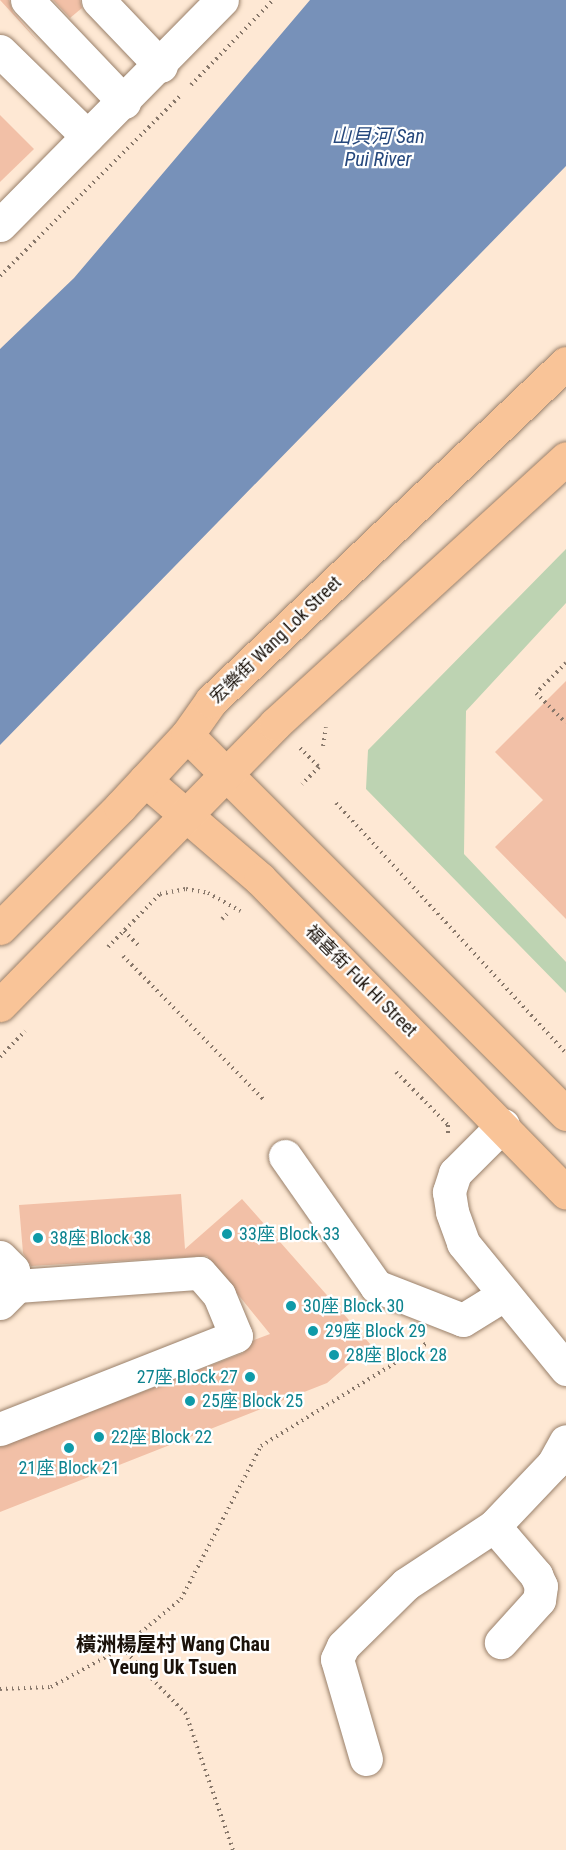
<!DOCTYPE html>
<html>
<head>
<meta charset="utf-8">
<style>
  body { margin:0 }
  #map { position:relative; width:566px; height:1850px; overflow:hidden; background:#fee8d4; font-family:"Roboto Condensed","Noto Sans TC",sans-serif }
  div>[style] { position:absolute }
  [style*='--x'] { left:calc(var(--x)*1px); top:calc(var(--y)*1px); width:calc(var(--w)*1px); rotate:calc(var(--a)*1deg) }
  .green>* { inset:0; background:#bdd3b2 }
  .water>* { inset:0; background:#7791b9 }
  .building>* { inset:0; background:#f2c0a7 }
  .path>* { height:4px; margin-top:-2px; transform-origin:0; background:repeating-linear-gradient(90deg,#87776a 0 1.5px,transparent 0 6px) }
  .roads { filter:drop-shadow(0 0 2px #99806a) drop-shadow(0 0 2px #99806a) }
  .minor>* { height:33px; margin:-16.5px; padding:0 16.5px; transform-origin:16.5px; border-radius:16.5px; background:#fff }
  .major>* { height:33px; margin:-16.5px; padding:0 16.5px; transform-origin:16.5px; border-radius:16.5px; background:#f9c498 }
  .dots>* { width:16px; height:16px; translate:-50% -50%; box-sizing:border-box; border:3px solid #fff; border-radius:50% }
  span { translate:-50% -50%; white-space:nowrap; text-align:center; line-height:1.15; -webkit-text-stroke:4.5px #fff; paint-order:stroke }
  .street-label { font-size:18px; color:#1a1109 }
  .culture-label { font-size:18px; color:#0d838f }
  .left { translate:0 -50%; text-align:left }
  .right { translate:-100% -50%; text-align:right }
  .water-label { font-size:20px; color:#26487d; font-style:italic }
  .neighbourhood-label { font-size:20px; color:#1a1109; font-weight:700 }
</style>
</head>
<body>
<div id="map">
  <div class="green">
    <div style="clip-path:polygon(566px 549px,566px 603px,466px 711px,464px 854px,566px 962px,566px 993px,366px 789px,368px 750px)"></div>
  </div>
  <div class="water">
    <div style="clip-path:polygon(310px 0,566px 0,566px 166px,0 745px,0 349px,74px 278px)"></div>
  </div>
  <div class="building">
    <div style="clip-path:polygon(0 0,9px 0,13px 12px,42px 46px)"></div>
    <div style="clip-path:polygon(53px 0,80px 0,82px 8px,70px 18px)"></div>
    <div style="clip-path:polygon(0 115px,34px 149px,0 182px)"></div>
    <div style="clip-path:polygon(566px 681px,566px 919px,495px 847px,543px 800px,495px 752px)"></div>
    <div style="clip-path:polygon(181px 1194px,185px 1249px,242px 1199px,371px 1345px,327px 1383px,0 1512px,0 1447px,243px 1353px,254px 1340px,270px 1334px,207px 1256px,31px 1266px,23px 1253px,19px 1205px)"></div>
  </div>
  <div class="path">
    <div style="--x:191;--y:85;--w:118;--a:-46"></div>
    <div style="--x:0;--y:276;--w:255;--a:-45"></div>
    <div style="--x:566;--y:663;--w:42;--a:135"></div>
    <div style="--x:536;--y:693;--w:42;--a:45"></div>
    <div style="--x:323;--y:746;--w:19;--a:-81"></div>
    <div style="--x:300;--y:748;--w:27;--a:45"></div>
    <div style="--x:319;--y:767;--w:24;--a:135"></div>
    <div style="--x:336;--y:803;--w:340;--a:47.4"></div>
    <div style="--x:222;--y:919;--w:7;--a:-45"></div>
    <div style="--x:124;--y:931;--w:23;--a:45"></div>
    <div style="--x:108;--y:947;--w:74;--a:-45.5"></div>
    <div style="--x:160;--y:894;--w:26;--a:-11"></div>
    <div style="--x:186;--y:889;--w:22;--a:10"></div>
    <div style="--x:208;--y:893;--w:37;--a:29"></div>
    <div style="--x:123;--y:956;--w:200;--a:45.6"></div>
    <div style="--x:0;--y:1057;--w:36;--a:-46"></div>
    <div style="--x:396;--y:1072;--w:74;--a:45.5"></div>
    <div style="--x:448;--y:1125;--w:8;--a:90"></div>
    <div style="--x:0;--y:1689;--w:51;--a:-2.2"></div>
    <div style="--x:51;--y:1687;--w:81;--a:-28.8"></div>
    <div style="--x:233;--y:1850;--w:144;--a:-109.1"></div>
    <div style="--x:186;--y:1714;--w:92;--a:-134.1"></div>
    <div style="--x:122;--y:1648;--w:77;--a:-39.7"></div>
    <div style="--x:181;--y:1599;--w:173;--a:-62.4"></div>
    <div style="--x:261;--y:1446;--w:195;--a:-31.8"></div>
  </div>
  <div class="roads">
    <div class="minor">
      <div style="--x:27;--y:0;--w:141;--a:46.4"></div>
      <div style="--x:98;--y:0;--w:91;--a:46.3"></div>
      <div style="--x:0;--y:51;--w:122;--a:44.3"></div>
      <div style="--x:0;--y:225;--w:316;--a:-45.4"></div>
      <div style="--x:503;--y:1125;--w:68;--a:135"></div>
      <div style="--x:455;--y:1173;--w:20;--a:108"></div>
      <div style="--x:449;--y:1192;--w:20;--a:81"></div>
      <div style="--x:452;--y:1212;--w:33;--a:70"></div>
      <div style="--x:463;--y:1243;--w:163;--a:50.7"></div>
      <div style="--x:285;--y:1156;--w:159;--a:55"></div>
      <div style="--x:376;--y:1286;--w:93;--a:21.3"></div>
      <div style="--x:463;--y:1320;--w:49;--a:-31.8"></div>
      <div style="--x:0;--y:1257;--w:18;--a:45"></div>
      <div style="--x:13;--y:1270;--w:16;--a:76"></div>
      <div style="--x:0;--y:1303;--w:24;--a:-45"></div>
      <div style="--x:17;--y:1286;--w:183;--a:-4.1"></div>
      <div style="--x:200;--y:1273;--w:29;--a:49"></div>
      <div style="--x:219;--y:1295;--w:44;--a:67.5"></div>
      <div style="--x:236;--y:1336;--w:254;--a:158.5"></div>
      <div style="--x:494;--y:1526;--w:65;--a:49.4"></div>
      <div style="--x:536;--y:1575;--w:12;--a:66"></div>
      <div style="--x:541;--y:1586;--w:14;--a:98"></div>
      <div style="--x:539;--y:1600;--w:57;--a:132.1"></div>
      <div style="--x:366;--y:1759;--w:104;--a:-106.2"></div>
      <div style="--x:337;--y:1659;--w:14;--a:-65"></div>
      <div style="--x:343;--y:1646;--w:88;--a:-44.5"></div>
      <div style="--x:406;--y:1584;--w:105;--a:-33.4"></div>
      <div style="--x:494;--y:1526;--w:86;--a:-46.4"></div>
      <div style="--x:553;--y:1464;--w:26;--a:-61"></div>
    </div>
    <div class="major">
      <div style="--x:187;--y:735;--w:536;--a:45"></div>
      <div style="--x:145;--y:780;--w:152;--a:40.7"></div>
      <div style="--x:260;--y:879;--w:438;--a:45.7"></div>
      <div style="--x:0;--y:928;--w:170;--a:-45.2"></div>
      <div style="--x:120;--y:807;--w:98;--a:-47.1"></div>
      <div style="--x:187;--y:735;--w:42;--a:-54.8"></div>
      <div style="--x:211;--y:701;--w:490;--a:-43.6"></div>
      <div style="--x:0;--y:1005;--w:393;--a:-45.6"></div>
      <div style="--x:275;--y:724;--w:394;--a:-42.4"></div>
    </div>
  </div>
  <div class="dots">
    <div style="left:227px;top:1234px;background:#0f9aa8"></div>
    <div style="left:38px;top:1238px;background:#0f9aa8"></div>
    <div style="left:291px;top:1306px;background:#0f9aa8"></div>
    <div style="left:313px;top:1331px;background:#0f9aa8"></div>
    <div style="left:334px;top:1355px;background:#0f9aa8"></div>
    <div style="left:250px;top:1377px;background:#0f9aa8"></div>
    <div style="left:190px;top:1401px;background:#0f9aa8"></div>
    <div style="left:99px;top:1437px;background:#0f9aa8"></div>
    <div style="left:69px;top:1448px;background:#0f9aa8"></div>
  </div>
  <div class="street-label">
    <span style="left:276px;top:640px;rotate:-44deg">宏樂街 Wang Lok Street</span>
    <span style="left:361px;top:981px;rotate:45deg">福喜街 Fuk Hi Street</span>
  </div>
  <div class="culture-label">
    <span class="left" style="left:239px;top:1234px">33座 Block 33</span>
    <span class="left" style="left:50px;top:1238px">38座 Block 38</span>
    <span class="left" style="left:303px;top:1306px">30座 Block 30</span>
    <span class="left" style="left:325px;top:1331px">29座 Block 29</span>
    <span class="left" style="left:346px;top:1355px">28座 Block 28</span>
    <span class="right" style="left:238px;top:1377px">27座 Block 27</span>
    <span class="left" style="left:202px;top:1401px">25座 Block 25</span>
    <span class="left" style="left:111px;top:1437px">22座 Block 22</span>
    <span style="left:69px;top:1468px">21座 Block 21</span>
  </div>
  <div class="water-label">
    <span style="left:378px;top:148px">山貝河 San<br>Pui River</span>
  </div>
  <div class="neighbourhood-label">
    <span style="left:173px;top:1656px">橫洲楊屋村 Wang Chau<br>Yeung Uk Tsuen</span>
  </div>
</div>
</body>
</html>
